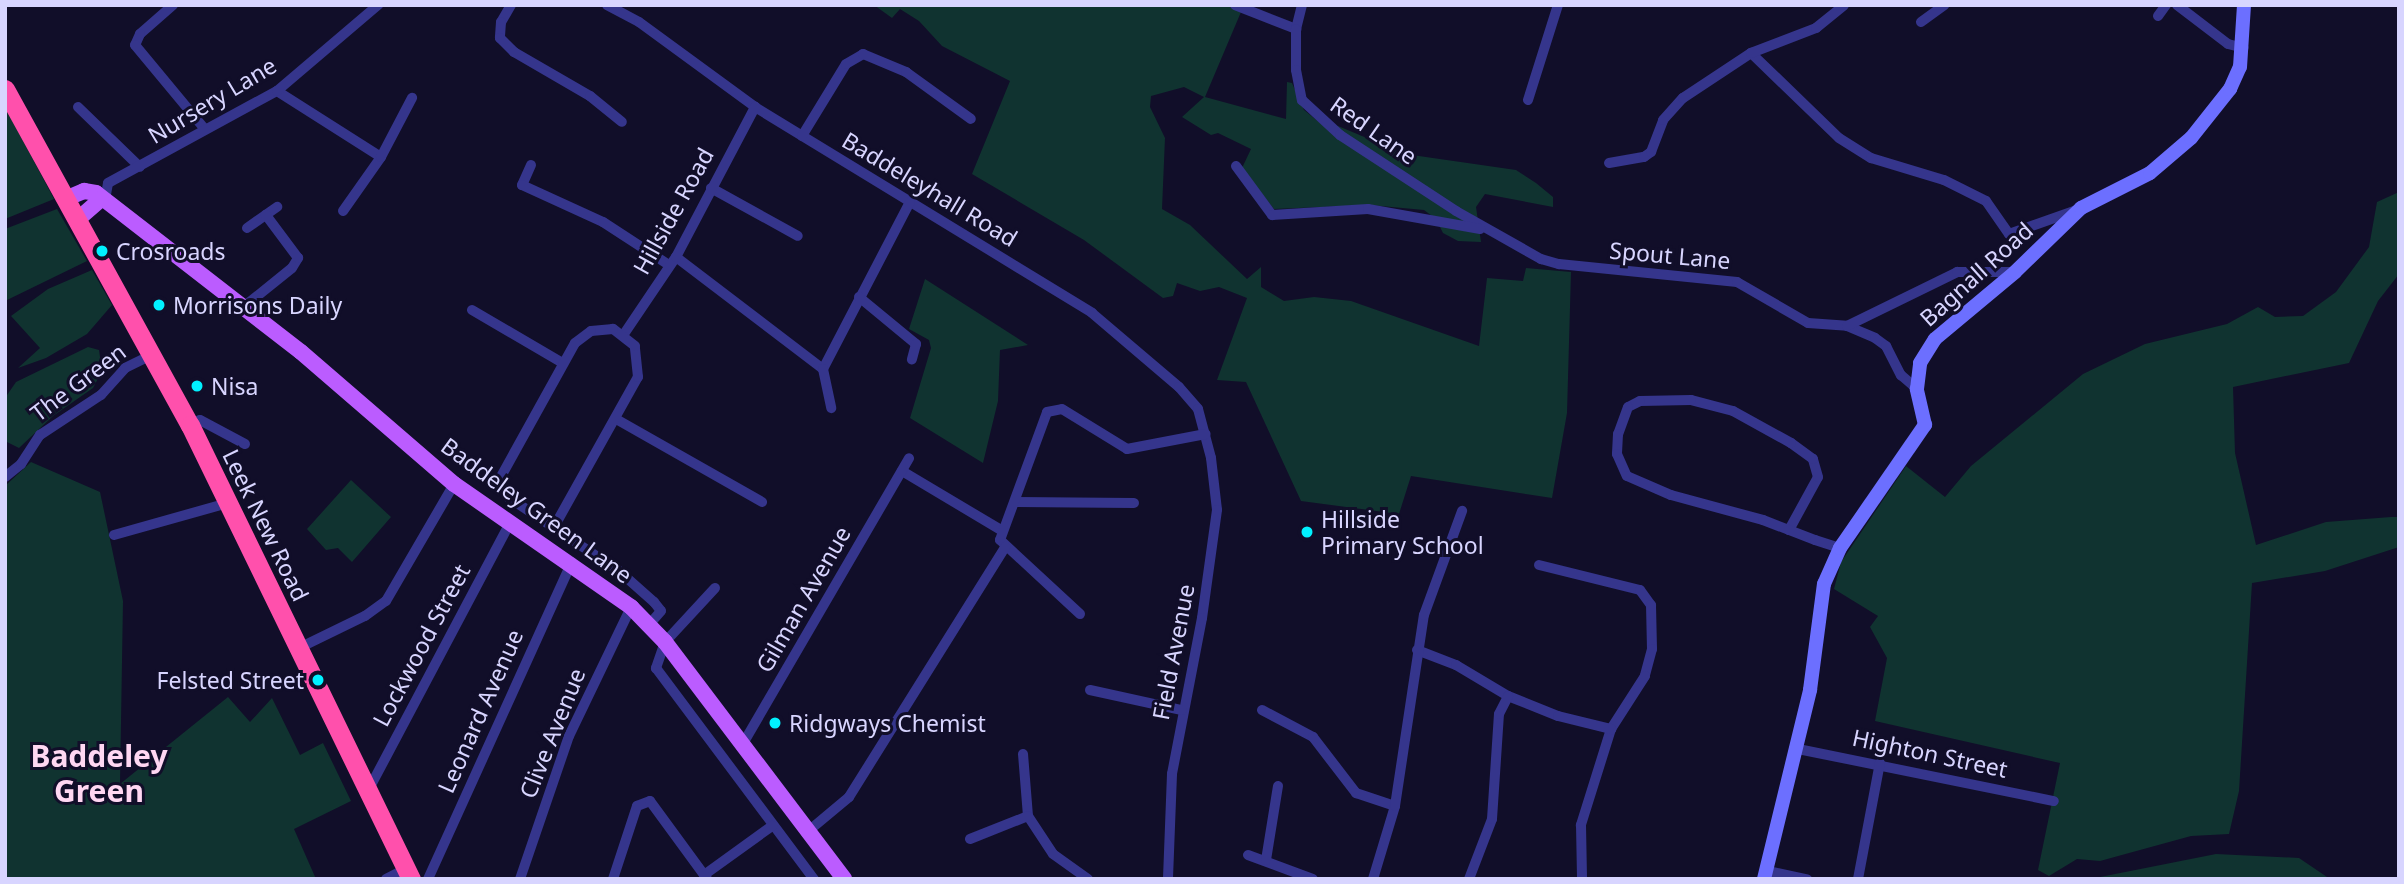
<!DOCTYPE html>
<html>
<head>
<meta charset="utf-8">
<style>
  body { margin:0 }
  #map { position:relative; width:2404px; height:884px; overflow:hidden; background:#110e29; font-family:"Noto Sans",sans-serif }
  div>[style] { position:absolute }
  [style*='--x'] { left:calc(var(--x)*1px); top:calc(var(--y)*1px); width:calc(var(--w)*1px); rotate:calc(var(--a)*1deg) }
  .green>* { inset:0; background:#103330 }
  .street>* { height:10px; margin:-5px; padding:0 5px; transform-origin:5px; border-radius:5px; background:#35358c }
  .secondary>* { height:14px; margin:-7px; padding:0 7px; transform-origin:7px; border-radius:7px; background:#6c6fff }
  .primary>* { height:16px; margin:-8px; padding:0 8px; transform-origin:8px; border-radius:8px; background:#bb5cff }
  .highway>* { height:19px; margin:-9.5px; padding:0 9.5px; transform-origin:9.5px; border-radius:9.5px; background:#ff50ac }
  .dots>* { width:19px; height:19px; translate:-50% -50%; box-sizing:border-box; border:4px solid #110e29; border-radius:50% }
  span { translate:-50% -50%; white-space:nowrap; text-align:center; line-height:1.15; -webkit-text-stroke:6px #110e29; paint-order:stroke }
  .street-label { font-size:23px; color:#d8d5ff }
  .poi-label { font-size:23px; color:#d8d5ff }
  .left { translate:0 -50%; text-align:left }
  .right { translate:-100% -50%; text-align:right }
  .district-label { font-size:30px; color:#ffd7f2; font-weight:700 }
  .frame { position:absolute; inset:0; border:7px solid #d8d5ff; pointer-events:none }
</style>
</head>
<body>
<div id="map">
  <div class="green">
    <div style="clip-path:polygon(874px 5px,1227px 5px,1241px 12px,1205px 97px,1286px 119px,1287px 82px,1292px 83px,1304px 110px,1330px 131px,1338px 126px,1405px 154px,1516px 170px,1536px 183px,1553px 197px,1553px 207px,1485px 194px,1476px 207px,1481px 242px,1458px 241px,1443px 233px,1436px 219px,1424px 210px,1370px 205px,1274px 209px,1242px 168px,1251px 149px,1218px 133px,1211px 135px,1182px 117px,1204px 97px,1184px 87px,1151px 96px,1150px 107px,1165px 138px,1162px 209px,1190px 225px,1247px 279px,1261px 267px,1261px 287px,1284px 301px,1314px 297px,1351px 301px,1479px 346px,1487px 278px,1523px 281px,1526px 268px,1571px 272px,1567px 413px,1552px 498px,1411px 476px,1399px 514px,1301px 501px,1246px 382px,1217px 380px,1247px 298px,1219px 287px,1200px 291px,1177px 283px,1173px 296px,1163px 298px,1084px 240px,972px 174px,1010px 81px,942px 46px,919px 21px,900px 9px,892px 18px)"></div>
    <div style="clip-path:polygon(5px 107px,54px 199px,5px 219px)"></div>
    <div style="clip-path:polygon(2399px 192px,2399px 274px,2378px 301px,2349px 363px,2233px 387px,2235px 453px,2256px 545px,2326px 522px,2391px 517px,2399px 517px,2399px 547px,2325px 571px,2252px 583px,2239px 791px,2229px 834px,2191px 836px,2100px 861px,2077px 859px,2049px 876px,2038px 870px,2060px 763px,1875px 721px,1887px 658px,1870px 627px,1878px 616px,1834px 589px,1841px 562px,1906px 466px,1945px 497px,1971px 466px,2083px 374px,2145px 344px,2227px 324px,2258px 307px,2275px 317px,2303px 316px,2336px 292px,2369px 247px,2377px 202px)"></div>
    <div style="clip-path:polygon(57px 209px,87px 261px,5px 301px,5px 229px)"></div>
    <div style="clip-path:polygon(92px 270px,112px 305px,87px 334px,46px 358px,18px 368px,40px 348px,11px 316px,48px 289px)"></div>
    <div style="clip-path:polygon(925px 279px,1028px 345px,1000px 350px,998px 401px,983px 463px,910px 418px,931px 348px,929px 340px,909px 329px)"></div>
    <div style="clip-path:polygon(88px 347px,99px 350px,102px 371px,93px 388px,53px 416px,19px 448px,7px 442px,5px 398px,16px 382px)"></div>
    <div style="clip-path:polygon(31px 462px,100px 492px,123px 601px,120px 784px,228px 697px,250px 722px,272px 698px,300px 755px,323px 743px,351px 801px,294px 829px,316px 879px,5px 879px,5px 486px)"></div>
    <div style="clip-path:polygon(351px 480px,391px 517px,352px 562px,338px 548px,326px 550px,307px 529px)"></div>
    <div style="clip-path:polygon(2216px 854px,2299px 858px,2330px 879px,2090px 879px)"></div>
  </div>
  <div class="street">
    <div style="--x:173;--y:5;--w:44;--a:138.7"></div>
    <div style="--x:140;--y:34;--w:12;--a:114"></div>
    <div style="--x:135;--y:45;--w:108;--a:50.3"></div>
    <div style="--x:511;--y:5;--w:20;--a:120"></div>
    <div style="--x:501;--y:22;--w:16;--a:94"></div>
    <div style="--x:500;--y:38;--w:20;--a:45"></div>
    <div style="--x:514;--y:52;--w:88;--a:30.1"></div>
    <div style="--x:590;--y:96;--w:41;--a:39.1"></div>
    <div style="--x:607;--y:5;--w:36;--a:28"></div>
    <div style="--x:639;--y:22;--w:144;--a:36.2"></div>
    <div style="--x:755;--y:107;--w:395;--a:31.4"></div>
    <div style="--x:1092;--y:313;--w:114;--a:40.4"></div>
    <div style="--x:1179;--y:387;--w:29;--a:49"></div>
    <div style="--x:1198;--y:409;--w:51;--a:75.1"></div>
    <div style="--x:1211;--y:458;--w:52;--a:83.4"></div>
    <div style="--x:1217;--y:510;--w:109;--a:97.9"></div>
    <div style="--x:1202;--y:618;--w:159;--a:100.9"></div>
    <div style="--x:1172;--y:774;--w:105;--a:92.2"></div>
    <div style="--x:1235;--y:5;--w:66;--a:21.5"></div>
    <div style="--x:1302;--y:5;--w:25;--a:104"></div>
    <div style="--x:1296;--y:29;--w:41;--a:90"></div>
    <div style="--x:1296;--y:70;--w:31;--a:79"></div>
    <div style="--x:1302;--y:100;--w:52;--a:42.6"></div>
    <div style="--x:1340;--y:135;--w:139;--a:33.2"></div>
    <div style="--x:1456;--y:211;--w:98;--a:29.5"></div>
    <div style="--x:1541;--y:259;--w:19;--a:16"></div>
    <div style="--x:1559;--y:264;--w:179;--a:5.8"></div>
    <div style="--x:1737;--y:282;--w:82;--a:30"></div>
    <div style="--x:1808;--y:323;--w:39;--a:4"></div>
    <div style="--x:1847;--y:326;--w:30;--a:23"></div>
    <div style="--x:1875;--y:338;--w:14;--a:36"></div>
    <div style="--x:1886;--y:346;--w:33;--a:63"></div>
    <div style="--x:1901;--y:375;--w:21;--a:41"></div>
    <div style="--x:2177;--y:5;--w:64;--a:37.4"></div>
    <div style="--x:2228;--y:44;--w:16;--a:14"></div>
    <div style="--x:2158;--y:16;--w:14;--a:-54"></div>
    <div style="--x:1921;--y:22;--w:29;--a:-36"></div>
    <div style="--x:1751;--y:53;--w:122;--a:44"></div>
    <div style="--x:1839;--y:138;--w:38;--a:32"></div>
    <div style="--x:1871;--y:158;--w:76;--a:16.8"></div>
    <div style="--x:1944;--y:180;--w:47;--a:26.6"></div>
    <div style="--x:1986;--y:201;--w:40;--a:55.1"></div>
    <div style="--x:2009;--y:234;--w:69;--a:-19.5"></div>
    <div style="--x:277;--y:91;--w:123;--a:32.4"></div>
    <div style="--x:1528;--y:100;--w:100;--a:-72.5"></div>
    <div style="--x:78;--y:107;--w:86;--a:44.1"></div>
    <div style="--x:802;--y:136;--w:84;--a:-58.6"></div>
    <div style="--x:846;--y:64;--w:20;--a:-30"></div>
    <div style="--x:863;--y:54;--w:47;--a:22.7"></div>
    <div style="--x:906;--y:72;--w:80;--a:35.9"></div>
    <div style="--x:1609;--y:163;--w:36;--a:-10"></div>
    <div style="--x:1644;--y:157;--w:9;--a:-36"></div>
    <div style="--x:1651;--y:152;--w:34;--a:-69"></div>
    <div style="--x:1663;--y:120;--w:30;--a:-48"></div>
    <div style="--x:1683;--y:98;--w:82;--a:-33.5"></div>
    <div style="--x:1751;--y:53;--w:70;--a:-21"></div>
    <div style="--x:1816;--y:28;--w:36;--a:-39"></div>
    <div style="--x:531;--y:165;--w:22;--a:114"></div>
    <div style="--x:522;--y:185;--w:89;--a:24.6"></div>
    <div style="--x:603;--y:222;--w:79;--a:33.1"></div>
    <div style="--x:1236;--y:166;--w:61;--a:53.7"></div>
    <div style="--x:1272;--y:215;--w:96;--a:-3.6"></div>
    <div style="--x:1368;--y:209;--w:114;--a:10.1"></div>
    <div style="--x:711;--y:188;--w:99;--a:28.9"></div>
    <div style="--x:105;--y:200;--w:17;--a:-80"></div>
    <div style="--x:108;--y:183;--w:192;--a:-28.6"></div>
    <div style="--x:277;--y:91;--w:133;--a:-40.4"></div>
    <div style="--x:343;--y:211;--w:66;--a:-54.9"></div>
    <div style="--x:381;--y:157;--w:67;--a:-62.3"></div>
    <div style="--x:247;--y:228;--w:37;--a:-35"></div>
    <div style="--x:676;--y:257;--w:185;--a:37.3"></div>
    <div style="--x:823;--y:369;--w:188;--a:-62.5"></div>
    <div style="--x:859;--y:297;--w:74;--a:39.5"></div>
    <div style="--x:916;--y:344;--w:16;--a:105"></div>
    <div style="--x:241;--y:309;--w:65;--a:-38.8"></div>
    <div style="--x:292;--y:268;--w:12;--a:-59"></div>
    <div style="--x:298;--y:258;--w:54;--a:-126.7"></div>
    <div style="--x:472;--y:310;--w:103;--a:30.3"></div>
    <div style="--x:1847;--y:326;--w:123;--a:-26.1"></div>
    <div style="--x:1957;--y:272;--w:58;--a:0"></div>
    <div style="--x:624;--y:334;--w:93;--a:-56"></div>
    <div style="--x:676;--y:257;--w:170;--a:-62.2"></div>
    <div style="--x:823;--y:369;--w:40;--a:78"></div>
    <div style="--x:616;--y:419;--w:168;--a:29.6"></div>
    <div style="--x:190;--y:425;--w:11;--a:-27"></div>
    <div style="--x:200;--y:420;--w:51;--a:28.1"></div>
    <div style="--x:902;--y:471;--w:115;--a:30.8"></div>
    <div style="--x:5;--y:477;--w:21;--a:-39"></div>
    <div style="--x:21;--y:464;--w:35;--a:-57"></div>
    <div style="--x:40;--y:435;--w:73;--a:-33.3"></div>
    <div style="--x:101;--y:395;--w:36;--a:-48"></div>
    <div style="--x:125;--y:368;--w:30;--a:-26"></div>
    <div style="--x:1017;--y:502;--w:117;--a:0.5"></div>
    <div style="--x:554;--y:527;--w:172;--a:-60.8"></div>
    <div style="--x:638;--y:377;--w:31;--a:-96"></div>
    <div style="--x:635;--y:346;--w:28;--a:-142"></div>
    <div style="--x:613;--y:329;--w:22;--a:175"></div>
    <div style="--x:591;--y:331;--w:20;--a:143"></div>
    <div style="--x:575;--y:343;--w:159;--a:119"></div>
    <div style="--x:498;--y:482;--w:18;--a:56"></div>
    <div style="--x:508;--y:497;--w:133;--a:33.7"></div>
    <div style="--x:619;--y:571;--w:47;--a:41.5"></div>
    <div style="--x:654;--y:602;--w:11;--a:52"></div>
    <div style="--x:661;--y:611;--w:18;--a:131"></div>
    <div style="--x:1789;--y:530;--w:60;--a:-61.3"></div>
    <div style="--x:1818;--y:477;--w:19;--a:-106"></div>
    <div style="--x:1813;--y:459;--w:27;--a:-144"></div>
    <div style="--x:1791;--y:443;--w:66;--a:-151.1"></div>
    <div style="--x:1733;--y:411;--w:43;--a:-165.3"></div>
    <div style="--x:1691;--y:400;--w:51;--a:178.9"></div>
    <div style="--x:1640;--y:401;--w:13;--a:153"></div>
    <div style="--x:1628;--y:407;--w:29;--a:110"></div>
    <div style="--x:1618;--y:434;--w:20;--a:93"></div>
    <div style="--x:1617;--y:454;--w:24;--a:66"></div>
    <div style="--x:1627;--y:476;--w:48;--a:23.4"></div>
    <div style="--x:1671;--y:495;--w:95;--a:15.2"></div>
    <div style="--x:1763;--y:520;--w:56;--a:21"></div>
    <div style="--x:1815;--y:540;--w:26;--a:18"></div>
    <div style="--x:114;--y:535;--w:118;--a:-15.7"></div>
    <div style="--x:1539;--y:565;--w:104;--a:13.9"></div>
    <div style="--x:1640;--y:590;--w:19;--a:54"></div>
    <div style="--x:1651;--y:605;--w:44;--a:88.7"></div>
    <div style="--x:1652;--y:649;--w:28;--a:105"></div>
    <div style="--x:1645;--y:676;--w:63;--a:122.7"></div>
    <div style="--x:1611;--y:729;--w:101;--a:107.4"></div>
    <div style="--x:1581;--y:825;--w:54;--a:88.9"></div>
    <div style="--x:715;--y:588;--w:74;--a:132.8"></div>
    <div style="--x:665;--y:642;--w:28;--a:109"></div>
    <div style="--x:656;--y:668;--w:264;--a:53.2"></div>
    <div style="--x:1080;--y:614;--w:109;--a:-137.2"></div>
    <div style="--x:1000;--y:540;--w:136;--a:-69.8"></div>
    <div style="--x:1047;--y:412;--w:15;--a:-11"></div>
    <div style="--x:1062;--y:409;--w:76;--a:31.6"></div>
    <div style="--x:1127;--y:449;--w:80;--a:-10.8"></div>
    <div style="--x:299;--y:648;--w:73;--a:-25.9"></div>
    <div style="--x:365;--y:616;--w:26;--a:-36"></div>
    <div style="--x:386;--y:601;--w:135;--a:-59.8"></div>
    <div style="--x:1417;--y:650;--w:42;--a:21"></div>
    <div style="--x:1456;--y:665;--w:61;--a:30.8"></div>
    <div style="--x:1508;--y:696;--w:54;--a:21.8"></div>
    <div style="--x:1558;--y:716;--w:55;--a:13.8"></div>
    <div style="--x:1090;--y:690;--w:94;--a:12.3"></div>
    <div style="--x:1262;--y:710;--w:58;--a:27.9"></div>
    <div style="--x:1313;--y:737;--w:71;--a:52.5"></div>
    <div style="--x:1356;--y:793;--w:41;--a:18.4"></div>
    <div style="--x:741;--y:747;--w:334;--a:-59.8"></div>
    <div style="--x:1798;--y:749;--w:261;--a:11.5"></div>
    <div style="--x:1023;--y:754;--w:62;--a:85.4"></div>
    <div style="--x:1028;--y:816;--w:45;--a:56.7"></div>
    <div style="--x:1053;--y:854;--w:43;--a:35.5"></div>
    <div style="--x:369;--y:789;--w:303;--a:-62.1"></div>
    <div style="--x:806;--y:833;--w:56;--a:-39.9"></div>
    <div style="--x:849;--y:797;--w:295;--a:-58"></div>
    <div style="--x:970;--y:839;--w:62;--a:-21.6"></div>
    <div style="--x:1248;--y:855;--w:69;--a:20.3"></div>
    <div style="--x:1266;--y:860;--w:75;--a:-80.8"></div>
    <div style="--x:1768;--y:871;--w:40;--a:12"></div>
    <div style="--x:704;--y:875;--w:84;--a:-35.8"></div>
    <div style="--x:386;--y:879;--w:22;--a:-27"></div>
    <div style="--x:428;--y:879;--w:348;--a:-65.6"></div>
    <div style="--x:520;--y:879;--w:151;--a:-71.1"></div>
    <div style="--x:569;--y:736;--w:143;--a:-64.3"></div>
    <div style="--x:613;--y:879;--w:77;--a:-71.8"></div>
    <div style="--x:637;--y:806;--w:14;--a:-21"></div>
    <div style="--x:650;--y:801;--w:97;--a:53.8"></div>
    <div style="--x:1373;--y:879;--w:76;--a:-73.2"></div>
    <div style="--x:1395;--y:806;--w:193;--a:-81.4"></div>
    <div style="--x:1424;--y:615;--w:111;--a:-69.9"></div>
    <div style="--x:1469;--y:879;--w:64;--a:-69"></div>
    <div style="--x:1492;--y:819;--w:105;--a:-86.2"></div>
    <div style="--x:1499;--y:714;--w:20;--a:-63"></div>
    <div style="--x:1858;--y:879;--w:118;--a:-79.3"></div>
  </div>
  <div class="secondary">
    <div style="--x:1764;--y:879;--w:195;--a:-76.3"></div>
    <div style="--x:1810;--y:690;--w:107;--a:-82.5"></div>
    <div style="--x:1824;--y:584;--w:39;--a:-66"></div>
    <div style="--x:1840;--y:548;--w:150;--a:-55.4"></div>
    <div style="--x:1925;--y:425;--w:37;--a:-103"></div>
    <div style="--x:1917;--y:389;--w:26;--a:-83"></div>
    <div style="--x:1920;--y:363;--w:28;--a:-58"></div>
    <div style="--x:1935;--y:339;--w:104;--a:-39.9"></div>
    <div style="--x:2015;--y:272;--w:92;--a:-44.1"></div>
    <div style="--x:2081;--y:208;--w:77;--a:-26.9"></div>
    <div style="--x:2150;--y:173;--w:54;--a:-40.5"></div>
    <div style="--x:2191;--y:138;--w:63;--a:-51.5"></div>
    <div style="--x:2230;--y:89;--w:24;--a:-66"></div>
    <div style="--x:2240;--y:67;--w:62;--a:-86.3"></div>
  </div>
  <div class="primary">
    <div style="--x:65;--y:199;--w:21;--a:-23"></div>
    <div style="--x:84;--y:191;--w:12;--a:9"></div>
    <div style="--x:96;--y:193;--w:259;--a:37.8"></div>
    <div style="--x:301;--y:352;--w:202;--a:40.8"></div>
    <div style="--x:454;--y:484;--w:216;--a:34.8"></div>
    <div style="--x:631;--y:607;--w:49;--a:45.8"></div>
    <div style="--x:665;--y:642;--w:297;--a:52.9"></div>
    <div style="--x:77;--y:220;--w:32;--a:-41"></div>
  </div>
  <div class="highway">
    <div style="--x:5;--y:89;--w:384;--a:61.2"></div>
    <div style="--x:190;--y:425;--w:505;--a:64.04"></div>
  </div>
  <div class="dots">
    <div style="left:102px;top:251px;background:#01f1ff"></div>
    <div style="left:159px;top:305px;background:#01f1ff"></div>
    <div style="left:197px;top:386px;background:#01f1ff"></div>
    <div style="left:1307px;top:532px;background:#01f1ff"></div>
    <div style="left:318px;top:680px;background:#01f1ff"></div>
    <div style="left:775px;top:723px;background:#01f1ff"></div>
  </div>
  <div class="street-label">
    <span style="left:212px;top:100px;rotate:-31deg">Nursery Lane</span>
    <span style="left:1374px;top:130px;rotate:35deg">Red Lane</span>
    <span style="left:930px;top:189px;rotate:31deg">Baddeleyhall Road</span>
    <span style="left:673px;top:211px;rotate:-61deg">Hillside Road</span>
    <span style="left:1670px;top:255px;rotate:5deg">Spout Lane</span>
    <span style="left:1976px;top:274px;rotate:-42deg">Bagnall Road</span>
    <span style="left:78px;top:382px;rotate:-37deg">The Green</span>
    <span style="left:537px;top:510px;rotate:36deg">Baddeley Green Lane</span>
    <span style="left:266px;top:525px;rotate:64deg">Leek New Road</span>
    <span style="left:803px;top:599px;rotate:-60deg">Gilman Avenue</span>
    <span style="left:421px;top:645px;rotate:-62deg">Lockwood Street</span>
    <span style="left:1173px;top:652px;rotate:-79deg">Field Avenue</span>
    <span style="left:480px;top:711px;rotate:-66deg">Leonard Avenue</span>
    <span style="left:552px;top:733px;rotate:-68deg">Clive Avenue</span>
    <span style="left:1930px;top:753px;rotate:12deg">Highton Street</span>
  </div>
  <div class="poi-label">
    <span class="left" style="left:116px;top:251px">Crosroads</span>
    <span class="left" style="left:173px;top:305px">Morrisons Daily</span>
    <span class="left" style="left:211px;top:386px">Nisa</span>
    <span class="left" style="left:1321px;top:532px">Hillside<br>Primary School</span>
    <span class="right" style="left:304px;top:680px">Felsted Street</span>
    <span class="left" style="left:789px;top:723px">Ridgways Chemist</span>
  </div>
  <div class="district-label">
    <span style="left:99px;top:773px">Baddeley<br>Green</span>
  </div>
  <div class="frame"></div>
</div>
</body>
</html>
